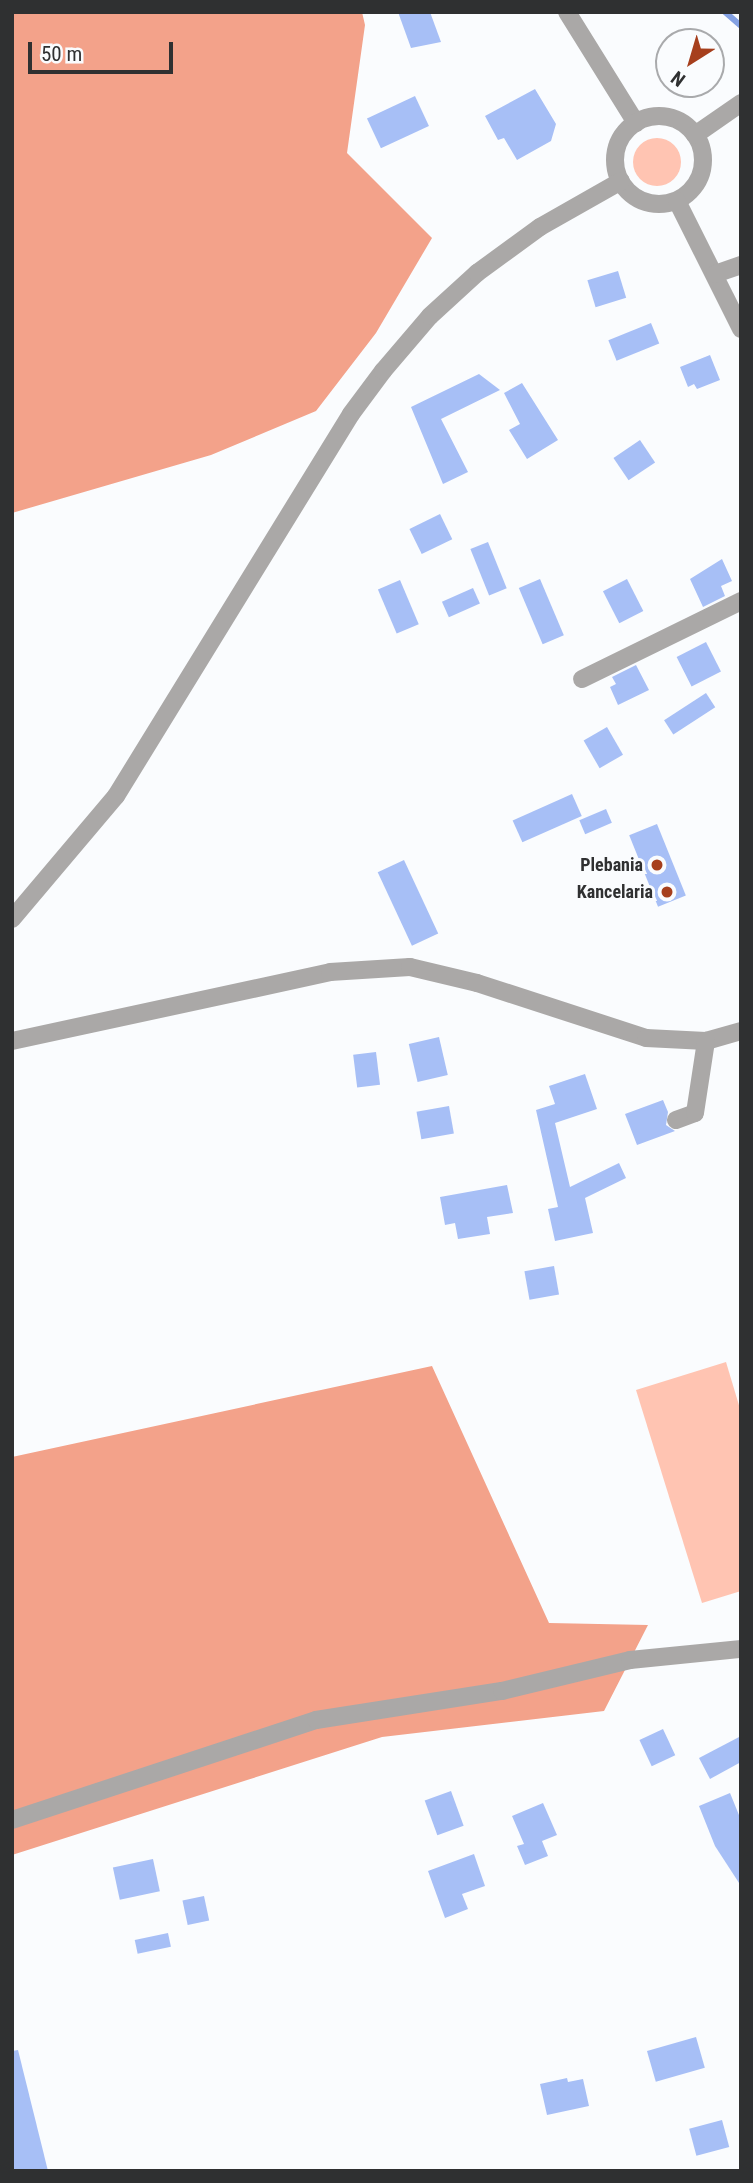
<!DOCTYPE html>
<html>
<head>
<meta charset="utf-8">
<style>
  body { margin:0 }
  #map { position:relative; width:753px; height:2183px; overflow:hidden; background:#fafcfe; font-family:"Roboto Condensed",sans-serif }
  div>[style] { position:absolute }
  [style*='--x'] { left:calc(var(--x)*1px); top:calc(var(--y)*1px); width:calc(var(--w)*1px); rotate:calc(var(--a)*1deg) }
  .green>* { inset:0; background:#ffc4b2 }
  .round { border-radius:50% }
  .forest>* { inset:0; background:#f3a28a }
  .stream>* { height:6px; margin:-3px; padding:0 3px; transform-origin:3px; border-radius:3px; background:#84a1e3 }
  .building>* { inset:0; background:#a7bff6; transform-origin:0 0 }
  .minor>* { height:18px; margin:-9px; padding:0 9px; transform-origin:9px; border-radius:9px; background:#aaa8a7 }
  .minor>.ring { margin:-9px; padding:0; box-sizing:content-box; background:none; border:18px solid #aaa8a7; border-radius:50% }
  .dots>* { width:19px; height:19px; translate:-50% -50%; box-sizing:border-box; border:4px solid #fafcfe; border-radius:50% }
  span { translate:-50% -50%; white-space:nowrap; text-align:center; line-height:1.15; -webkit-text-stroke:6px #fafcfe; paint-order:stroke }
  .poi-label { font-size:18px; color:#2f3031; font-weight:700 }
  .right { translate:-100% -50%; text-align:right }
  .frame { position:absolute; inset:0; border:14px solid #2f3031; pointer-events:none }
  .north { position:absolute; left:655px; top:28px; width:70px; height:70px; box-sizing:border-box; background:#fafcfe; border:2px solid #a9aaac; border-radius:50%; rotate:217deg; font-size:19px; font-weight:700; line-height:28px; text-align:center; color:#2f3031 }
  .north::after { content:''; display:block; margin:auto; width:24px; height:32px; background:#a63f1d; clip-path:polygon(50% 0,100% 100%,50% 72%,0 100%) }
  .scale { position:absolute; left:28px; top:42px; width:145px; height:32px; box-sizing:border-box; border:4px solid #2f3031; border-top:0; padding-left:9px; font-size:21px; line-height:24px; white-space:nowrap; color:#2f3031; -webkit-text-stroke:5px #fafcfe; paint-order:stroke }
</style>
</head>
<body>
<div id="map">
  <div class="green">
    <div class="round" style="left:633px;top:138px;width:48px;height:48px"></div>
    <div style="clip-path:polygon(726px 1362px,741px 1412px,741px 1591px,702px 1603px,636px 1390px)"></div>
  </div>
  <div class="forest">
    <div style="clip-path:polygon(12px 12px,362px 12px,365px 25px,347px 153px,432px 238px,376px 333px,316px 411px,211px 455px,12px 513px)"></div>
    <div style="clip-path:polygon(432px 1366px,549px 1623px,648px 1625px,604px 1711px,382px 1737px,12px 1855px,12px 1457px)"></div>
  </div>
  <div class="stream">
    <div style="--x:725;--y:12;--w:21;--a:41"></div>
  </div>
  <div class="building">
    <div style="clip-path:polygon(398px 12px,430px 12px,441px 42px,411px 48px)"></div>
    <div style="clip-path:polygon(535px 89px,556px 124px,551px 141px,517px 160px,504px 138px,498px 140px,485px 116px)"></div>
    <div style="left:415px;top:96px;width:33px;height:53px;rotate:65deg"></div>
    <div style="left:618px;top:271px;width:28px;height:32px;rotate:73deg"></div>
    <div style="left:651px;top:323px;width:22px;height:46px;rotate:68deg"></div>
    <div style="clip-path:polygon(710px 355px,720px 380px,697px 389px,694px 384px,688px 387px,680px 367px)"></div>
    <div style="clip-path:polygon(479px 374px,500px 390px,441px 419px,468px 472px,443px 484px,411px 407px)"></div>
    <div style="clip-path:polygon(522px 383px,558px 440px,527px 459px,509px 430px,520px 424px,504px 393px)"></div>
    <div style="left:640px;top:440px;width:27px;height:32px;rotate:56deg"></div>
    <div style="left:440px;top:514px;width:28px;height:34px;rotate:64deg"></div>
    <div style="left:488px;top:542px;width:50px;height:19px;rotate:68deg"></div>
    <div style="clip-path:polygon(722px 559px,732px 581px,721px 586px,725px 596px,703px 607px,690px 579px)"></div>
    <div style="left:540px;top:579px;width:61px;height:23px;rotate:67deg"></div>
    <div style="left:627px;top:579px;width:36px;height:27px;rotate:63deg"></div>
    <div style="left:400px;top:580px;width:48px;height:24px;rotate:67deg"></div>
    <div style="left:473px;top:588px;width:17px;height:34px;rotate:66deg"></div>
    <div style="left:706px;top:642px;width:33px;height:33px;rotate:63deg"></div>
    <div style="clip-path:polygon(636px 665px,649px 690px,618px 705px,610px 687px,616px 684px,612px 677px)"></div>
    <div style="left:706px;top:693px;width:17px;height:50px;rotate:57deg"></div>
    <div style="left:607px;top:727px;width:32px;height:27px;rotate:60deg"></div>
    <div style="left:572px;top:794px;width:24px;height:65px;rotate:66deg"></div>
    <div style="left:606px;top:809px;width:15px;height:29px;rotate:67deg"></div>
    <div style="left:657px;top:824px;width:77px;height:30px;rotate:68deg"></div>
    <div style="left:404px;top:860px;width:81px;height:29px;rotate:65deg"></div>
    <div style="left:439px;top:1037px;width:39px;height:31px;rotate:77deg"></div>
    <div style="left:376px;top:1052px;width:33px;height:23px;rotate:83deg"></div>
    <div style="clip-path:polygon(585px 1074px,597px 1109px,555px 1123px,570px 1187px,619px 1163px,626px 1178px,585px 1198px,593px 1233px,555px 1241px,548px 1209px,558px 1207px,536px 1110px,555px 1104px,549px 1086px)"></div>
    <div style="clip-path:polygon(663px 1100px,668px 1112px,666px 1125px,675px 1131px,637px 1145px,625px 1114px)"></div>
    <div style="left:449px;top:1106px;width:28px;height:33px;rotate:80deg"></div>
    <div style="clip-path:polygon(507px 1185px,513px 1213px,487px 1217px,490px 1234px,458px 1239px,455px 1223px,445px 1225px,440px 1197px)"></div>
    <div style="left:554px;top:1266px;width:29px;height:30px;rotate:80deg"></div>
    <div style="left:663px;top:1729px;width:29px;height:26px;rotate:65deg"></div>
    <div style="clip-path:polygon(741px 1736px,741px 1762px,710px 1779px,699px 1758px)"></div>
    <div style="left:451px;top:1791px;width:37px;height:28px;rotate:70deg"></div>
    <div style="clip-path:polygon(730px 1793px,741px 1820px,741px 1886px,715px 1846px,699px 1806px)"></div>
    <div style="clip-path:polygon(543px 1803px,557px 1835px,542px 1841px,548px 1856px,525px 1865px,517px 1846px,524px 1844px,512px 1816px)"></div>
    <div style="clip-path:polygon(474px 1854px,485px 1886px,462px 1894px,468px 1909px,445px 1918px,428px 1871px)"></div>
    <div style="left:153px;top:1859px;width:33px;height:41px;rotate:78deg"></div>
    <div style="left:204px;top:1896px;width:25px;height:22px;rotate:78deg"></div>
    <div style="left:168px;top:1933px;width:14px;height:34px;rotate:78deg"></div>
    <div style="left:696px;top:2037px;width:32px;height:51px;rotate:74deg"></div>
    <div style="clip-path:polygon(18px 2050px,48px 2171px,12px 2171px,12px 2051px)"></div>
    <div style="clip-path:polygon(567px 2078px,568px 2082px,583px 2079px,589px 2106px,547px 2115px,540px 2084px)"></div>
    <div style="left:722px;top:2120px;width:28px;height:34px;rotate:75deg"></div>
  </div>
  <div class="minor">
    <div style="--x:567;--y:12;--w:131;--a:58.1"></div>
    <div class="ring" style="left:615px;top:116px;width:70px;height:70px"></div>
    <div style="--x:695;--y:135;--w:56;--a:-34.8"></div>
    <div style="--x:677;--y:201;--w:143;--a:63.4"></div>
    <div style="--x:715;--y:274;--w:28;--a:-19"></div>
    <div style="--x:582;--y:679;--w:177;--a:-26.1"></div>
    <div style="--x:12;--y:919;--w:161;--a:-49.8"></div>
    <div style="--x:116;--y:796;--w:448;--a:-58.4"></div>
    <div style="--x:351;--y:414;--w:54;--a:-53.3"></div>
    <div style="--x:383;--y:371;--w:72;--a:-49.5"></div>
    <div style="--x:430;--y:316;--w:64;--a:-42.5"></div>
    <div style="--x:477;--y:273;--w:78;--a:-36.1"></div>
    <div style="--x:540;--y:227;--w:93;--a:-29.6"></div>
    <div style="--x:12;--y:1041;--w:325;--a:-12.2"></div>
    <div style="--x:330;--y:972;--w:80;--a:-3.6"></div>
    <div style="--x:410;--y:967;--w:69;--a:13.4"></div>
    <div style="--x:477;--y:983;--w:178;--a:18"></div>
    <div style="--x:646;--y:1038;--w:60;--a:2.9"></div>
    <div style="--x:706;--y:1041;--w:36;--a:-16"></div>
    <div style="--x:676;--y:1120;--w:20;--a:-20"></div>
    <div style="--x:695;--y:1113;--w:73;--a:-81.3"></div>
    <div style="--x:12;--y:1820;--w:320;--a:-18.2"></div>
    <div style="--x:316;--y:1720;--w:188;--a:-8.9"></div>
    <div style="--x:502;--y:1691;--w:132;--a:-13.6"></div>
    <div style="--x:630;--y:1660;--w:112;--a:-5.7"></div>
  </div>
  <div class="dots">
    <div style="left:657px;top:865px;background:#a63f1d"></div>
    <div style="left:667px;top:892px;background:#a63f1d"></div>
  </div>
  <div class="poi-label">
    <span class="right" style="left:643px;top:865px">Plebania</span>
    <span class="right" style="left:653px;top:892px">Kancelaria</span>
  </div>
  <div class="frame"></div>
  <div class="north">N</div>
  <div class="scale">50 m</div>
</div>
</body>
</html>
